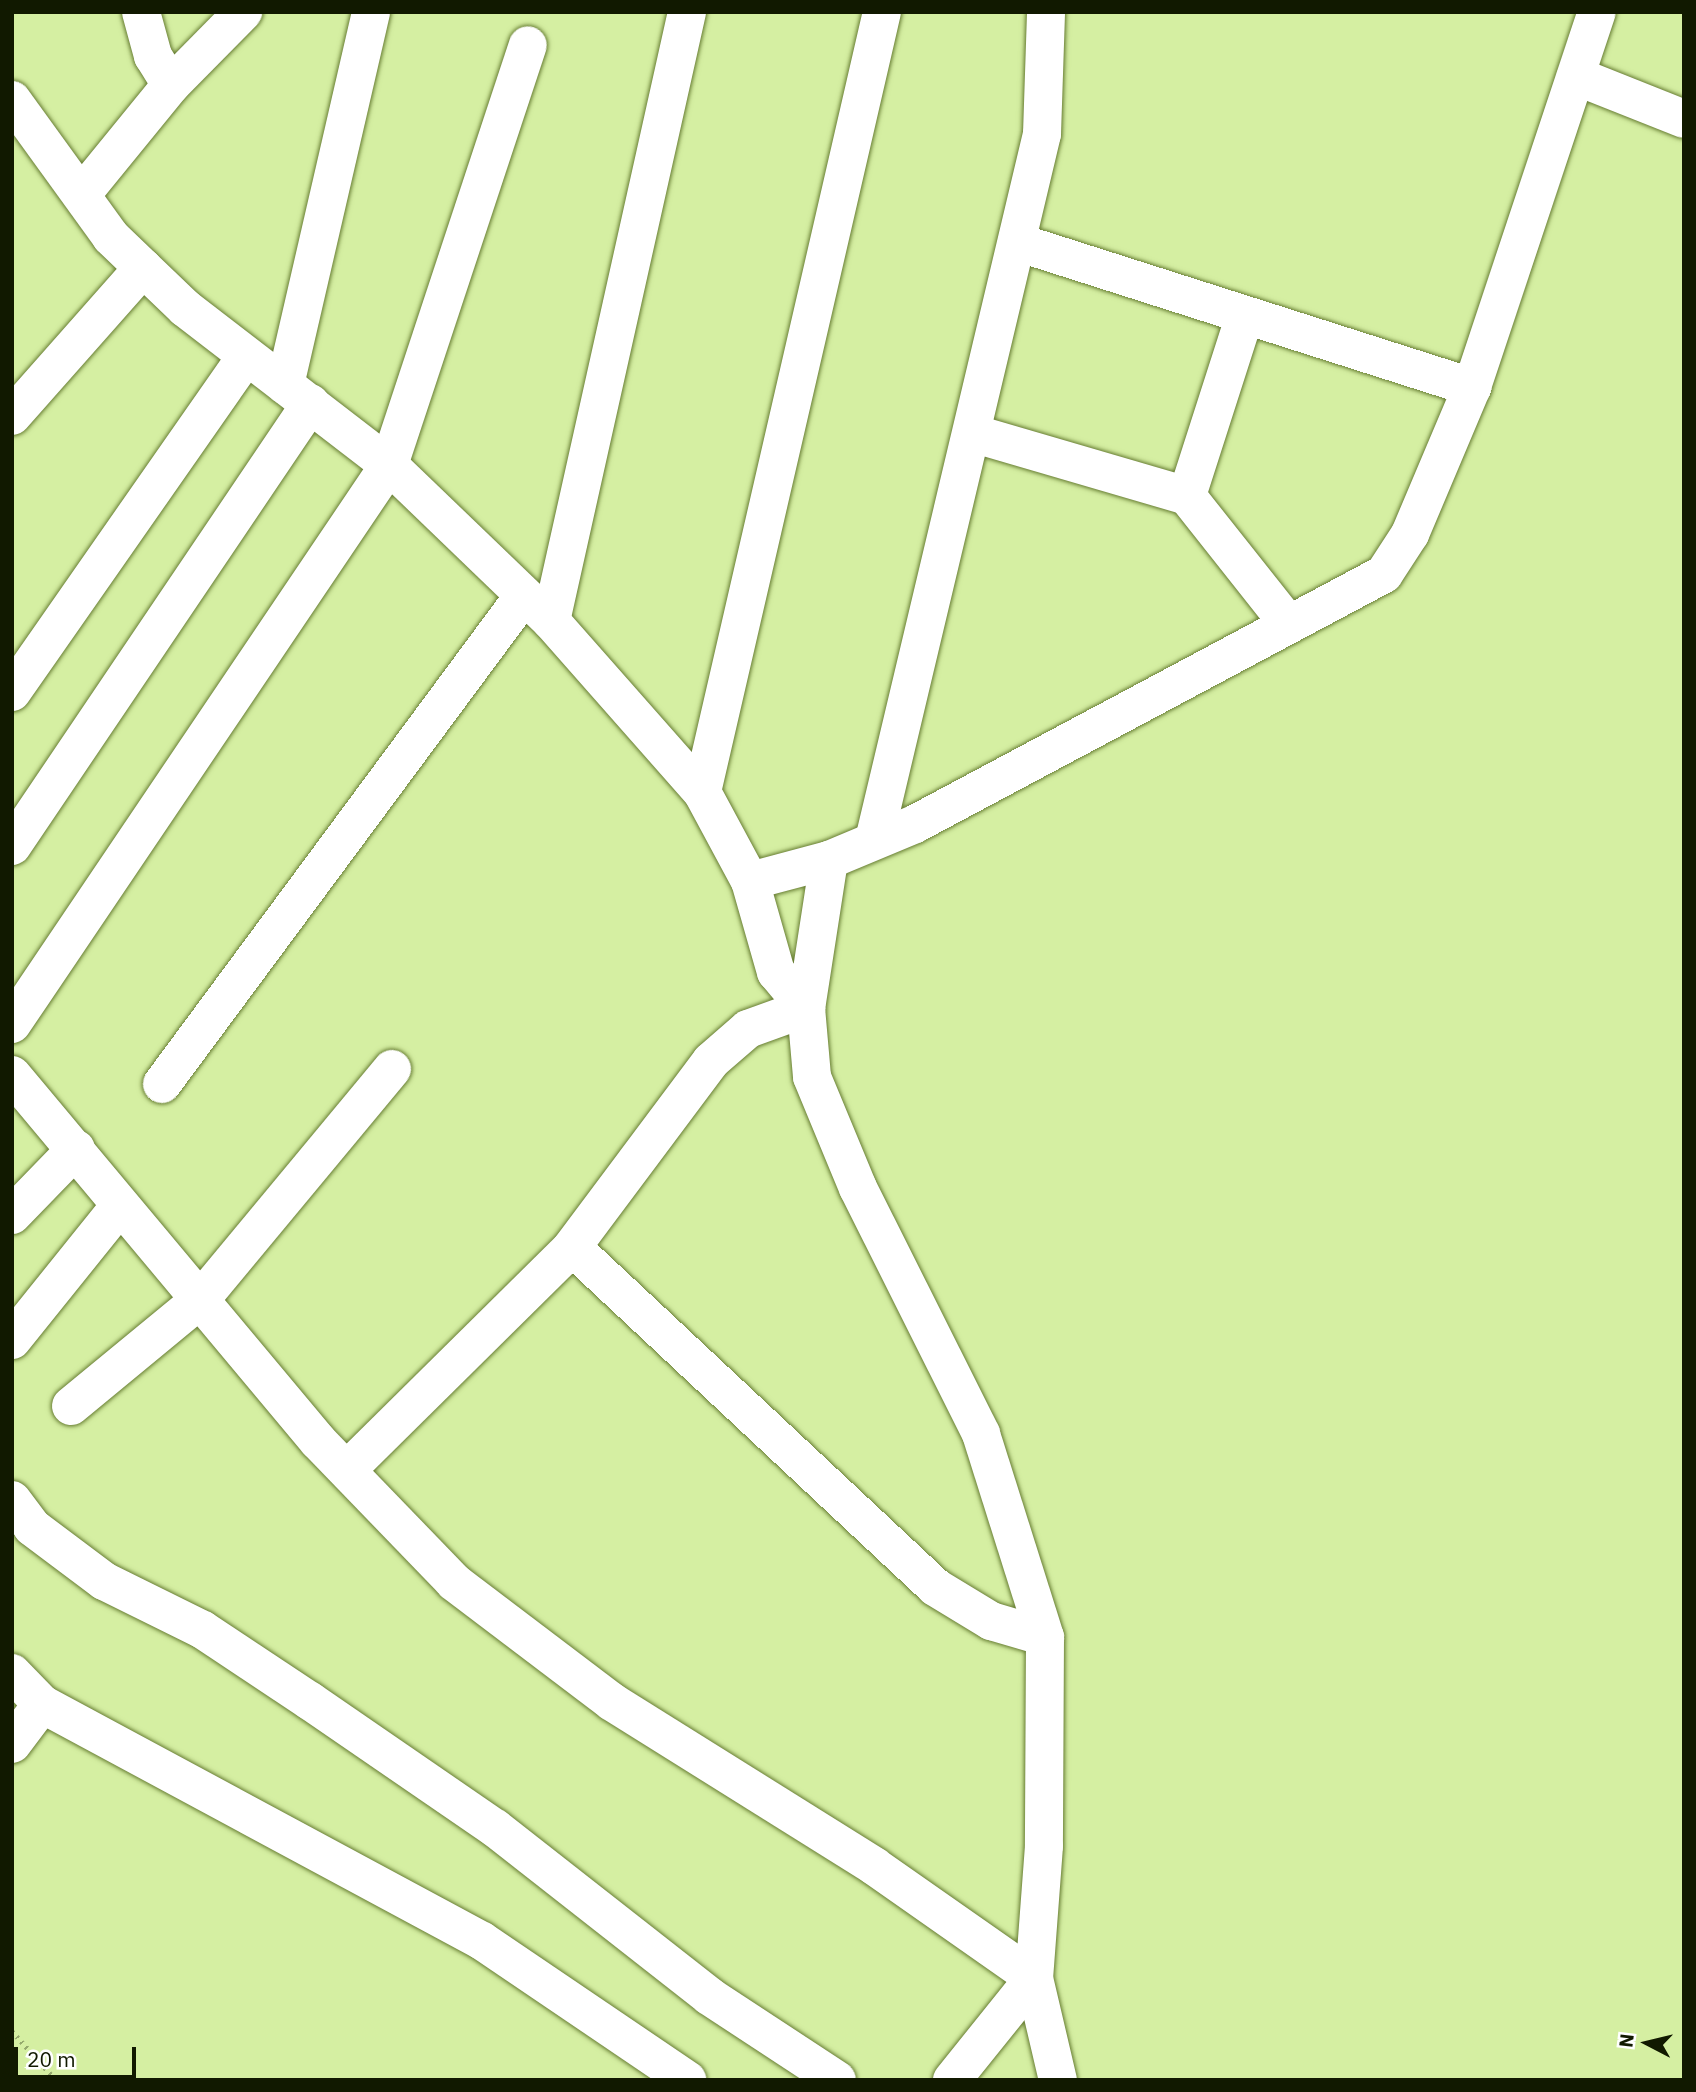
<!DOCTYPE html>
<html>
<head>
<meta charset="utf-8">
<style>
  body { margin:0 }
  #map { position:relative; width:1696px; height:2092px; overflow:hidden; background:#d5efa2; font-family:"IBM Plex Sans",sans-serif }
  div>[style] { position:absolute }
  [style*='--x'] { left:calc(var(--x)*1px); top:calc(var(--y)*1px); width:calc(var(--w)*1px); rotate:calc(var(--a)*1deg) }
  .path>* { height:4.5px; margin-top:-2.25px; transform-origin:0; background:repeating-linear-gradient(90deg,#95a96d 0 2px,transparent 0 7px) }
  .roads { filter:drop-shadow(0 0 2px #677d33) drop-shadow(0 0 2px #677d33) }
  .minor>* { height:38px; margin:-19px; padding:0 19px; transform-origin:19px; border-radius:19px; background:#fff }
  span { translate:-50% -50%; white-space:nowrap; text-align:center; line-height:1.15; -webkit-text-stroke:7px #fff; paint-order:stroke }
  .frame { position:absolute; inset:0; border:14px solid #111900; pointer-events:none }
  .north { position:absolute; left:1612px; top:2008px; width:70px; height:70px; -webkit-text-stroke:5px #fff; paint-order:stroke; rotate:277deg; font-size:19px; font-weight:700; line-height:28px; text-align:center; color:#111900 }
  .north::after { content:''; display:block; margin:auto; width:24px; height:32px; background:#111900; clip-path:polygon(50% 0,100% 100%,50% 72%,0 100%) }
  .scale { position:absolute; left:14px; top:2047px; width:122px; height:32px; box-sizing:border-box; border:4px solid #111900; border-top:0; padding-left:9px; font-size:21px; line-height:24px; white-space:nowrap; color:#111900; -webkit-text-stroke:5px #fff; paint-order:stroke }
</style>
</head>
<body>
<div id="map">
  <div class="path">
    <div style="--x:12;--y:2031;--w:66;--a:48.1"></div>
  </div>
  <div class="roads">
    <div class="minor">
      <div style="--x:141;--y:12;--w:46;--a:74.7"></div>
      <div style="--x:153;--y:56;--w:34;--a:58"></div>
      <div style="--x:1576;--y:76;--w:116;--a:21.7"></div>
      <div style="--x:12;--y:100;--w:169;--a:54.1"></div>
      <div style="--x:111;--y:237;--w:103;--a:43.8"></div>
      <div style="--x:185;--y:308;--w:257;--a:37.6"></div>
      <div style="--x:389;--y:465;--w:225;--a:43.9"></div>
      <div style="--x:551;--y:621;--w:228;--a:48.6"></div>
      <div style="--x:702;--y:792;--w:101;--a:61.7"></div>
      <div style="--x:750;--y:881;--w:95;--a:74.1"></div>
      <div style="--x:776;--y:972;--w:47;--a:50.2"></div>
      <div style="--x:82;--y:194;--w:141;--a:-50.8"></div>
      <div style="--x:171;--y:85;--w:103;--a:-45.4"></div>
      <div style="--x:1017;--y:242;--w:478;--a:17.7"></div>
      <div style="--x:1245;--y:315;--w:190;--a:107.8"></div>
      <div style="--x:1187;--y:496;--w:159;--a:51.6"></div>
      <div style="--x:285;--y:385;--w:383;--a:-77"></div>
      <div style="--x:12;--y:416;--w:198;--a:-48.5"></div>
      <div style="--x:972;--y:433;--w:224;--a:16.3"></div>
      <div style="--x:551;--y:621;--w:624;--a:-77.41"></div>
      <div style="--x:12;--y:692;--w:409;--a:-55.1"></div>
      <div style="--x:702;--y:792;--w:800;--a:-77.01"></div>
      <div style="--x:875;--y:836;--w:722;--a:-76.62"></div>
      <div style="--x:1042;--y:134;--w:122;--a:-88.1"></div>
      <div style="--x:12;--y:846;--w:534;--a:-55.98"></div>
      <div style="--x:829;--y:860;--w:150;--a:98.8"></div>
      <div style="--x:806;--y:1008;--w:69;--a:85"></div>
      <div style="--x:812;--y:1077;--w:120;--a:67.5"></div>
      <div style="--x:858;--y:1188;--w:275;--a:63.4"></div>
      <div style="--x:981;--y:1434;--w:213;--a:72.5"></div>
      <div style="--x:1045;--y:1637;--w:209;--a:90.3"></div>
      <div style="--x:1044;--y:1846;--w:132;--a:94.3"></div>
      <div style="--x:1034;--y:1978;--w:105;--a:76.8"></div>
      <div style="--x:750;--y:881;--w:82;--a:-14.9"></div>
      <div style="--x:829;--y:860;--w:93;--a:-22.7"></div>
      <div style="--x:915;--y:824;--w:531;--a:-28.06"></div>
      <div style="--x:1384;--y:574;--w:48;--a:-57"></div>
      <div style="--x:1410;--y:534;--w:160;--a:-67.1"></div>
      <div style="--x:1472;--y:387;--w:395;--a:-71.6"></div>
      <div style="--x:12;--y:1024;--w:674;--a:-56"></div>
      <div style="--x:389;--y:465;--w:442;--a:-71.7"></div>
      <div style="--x:12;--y:1075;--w:477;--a:50.1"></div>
      <div style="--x:318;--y:1441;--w:196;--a:46"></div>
      <div style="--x:454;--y:1582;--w:198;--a:37.2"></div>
      <div style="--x:612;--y:1702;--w:309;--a:32"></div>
      <div style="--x:874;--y:1866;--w:195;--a:35"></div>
      <div style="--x:1034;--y:1978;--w:131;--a:128.8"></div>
      <div style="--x:162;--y:1084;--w:605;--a:-53.47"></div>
      <div style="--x:12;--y:1215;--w:92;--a:-45.9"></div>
      <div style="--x:572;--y:1247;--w:497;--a:43.1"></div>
      <div style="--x:935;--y:1587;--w:66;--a:31.3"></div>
      <div style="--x:991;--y:1621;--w:56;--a:16.5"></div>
      <div style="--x:12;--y:1340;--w:171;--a:-51.2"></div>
      <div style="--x:71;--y:1406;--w:168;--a:-39.5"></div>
      <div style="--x:201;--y:1299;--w:299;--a:-50.3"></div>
      <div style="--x:347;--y:1470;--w:317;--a:-44.7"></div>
      <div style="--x:572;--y:1247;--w:232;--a:-53.2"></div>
      <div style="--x:711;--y:1061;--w:49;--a:-40.9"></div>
      <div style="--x:748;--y:1029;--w:62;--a:-19.9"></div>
      <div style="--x:12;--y:1500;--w:34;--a:53"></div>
      <div style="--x:32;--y:1527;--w:90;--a:36.9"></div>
      <div style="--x:104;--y:1581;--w:110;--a:26.3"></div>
      <div style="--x:203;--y:1630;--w:128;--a:33.6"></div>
      <div style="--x:310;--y:1701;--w:224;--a:34.5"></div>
      <div style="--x:495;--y:1828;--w:272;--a:38.1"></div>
      <div style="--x:709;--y:1996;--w:153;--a:33.3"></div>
      <div style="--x:12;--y:1673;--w:43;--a:45.9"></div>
      <div style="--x:42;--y:1704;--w:500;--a:28.3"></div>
      <div style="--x:482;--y:1941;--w:248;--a:34.1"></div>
      <div style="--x:12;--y:1744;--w:50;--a:-53.1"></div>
    </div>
  </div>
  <div class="frame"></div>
  <div class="north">N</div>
  <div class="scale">20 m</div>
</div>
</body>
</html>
